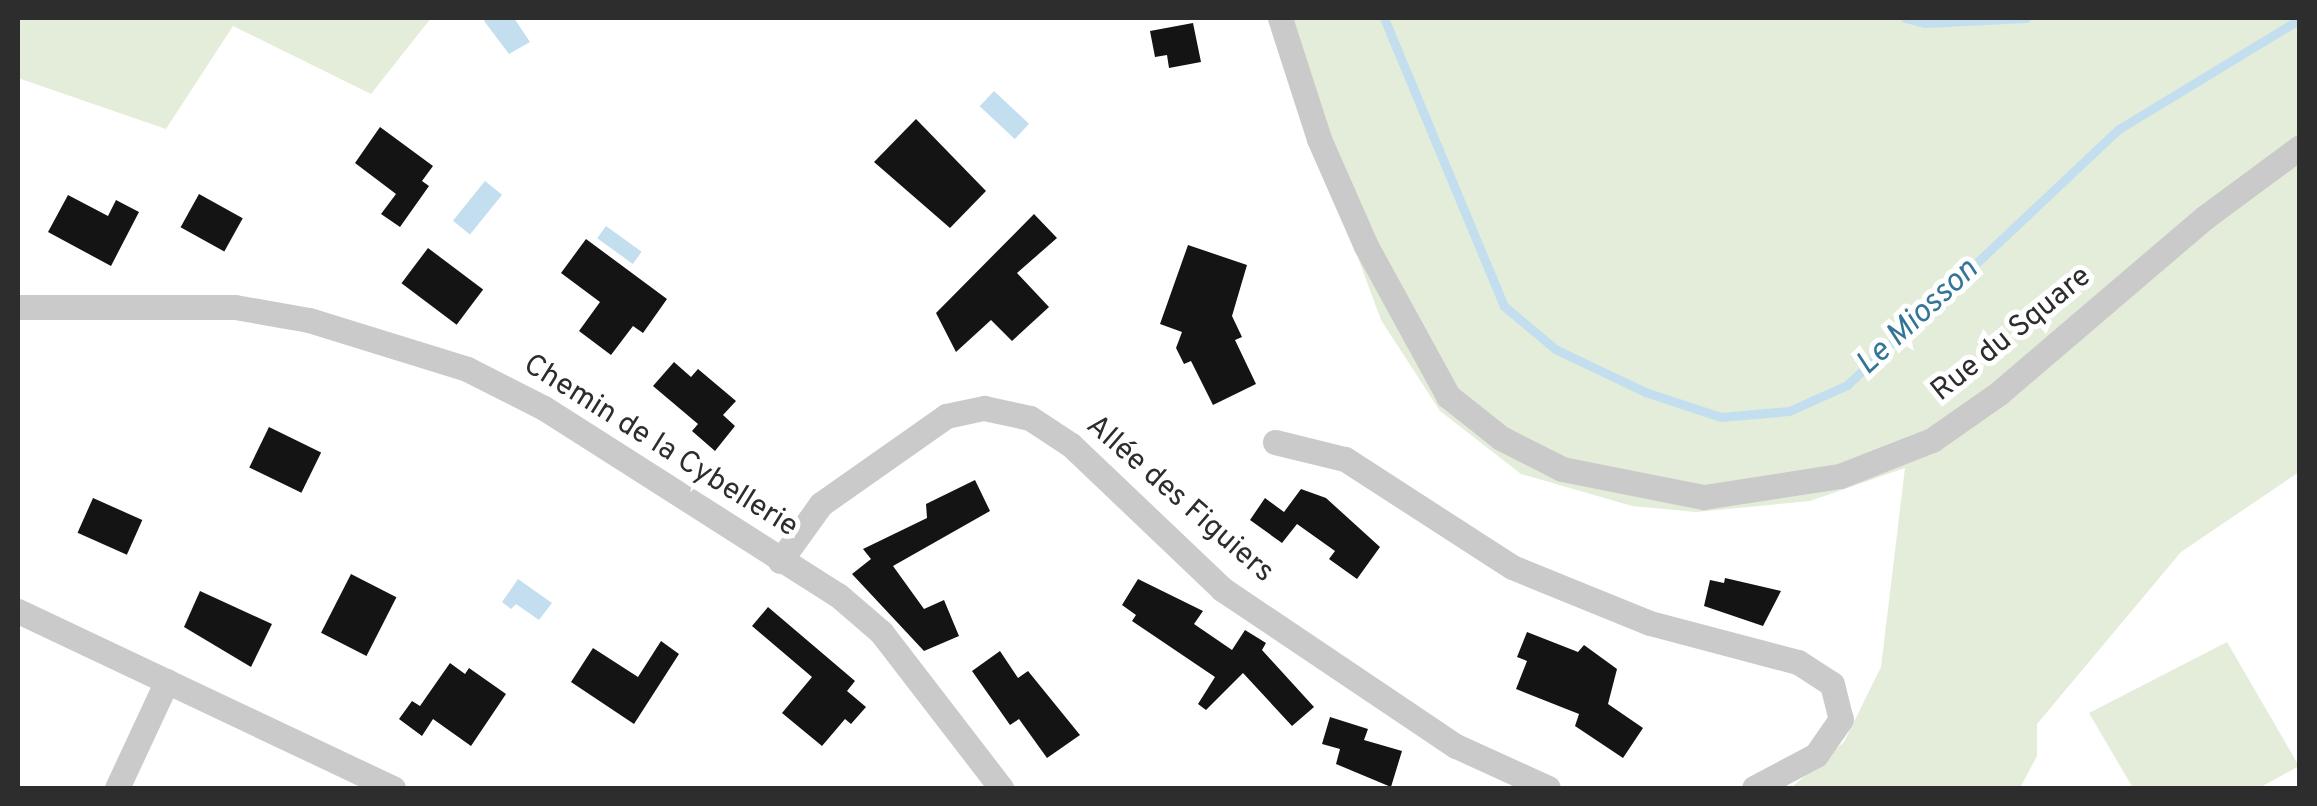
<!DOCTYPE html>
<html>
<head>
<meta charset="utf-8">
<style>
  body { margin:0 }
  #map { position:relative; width:2317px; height:806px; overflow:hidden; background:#fff; font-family:Overpass,sans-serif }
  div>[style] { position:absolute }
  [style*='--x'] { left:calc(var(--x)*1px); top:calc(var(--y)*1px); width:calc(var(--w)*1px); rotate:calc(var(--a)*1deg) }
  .green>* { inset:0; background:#e4edd9 }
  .water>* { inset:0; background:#c3dfef; transform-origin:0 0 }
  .stream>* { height:9px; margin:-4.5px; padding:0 4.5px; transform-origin:4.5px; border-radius:4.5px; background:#c3dfef }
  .building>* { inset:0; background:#141414; transform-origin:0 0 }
  .street>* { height:25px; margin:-12.5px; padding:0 12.5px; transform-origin:12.5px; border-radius:12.5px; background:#cacaca }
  span { translate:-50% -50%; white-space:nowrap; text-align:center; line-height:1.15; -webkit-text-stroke:10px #fff; paint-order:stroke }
  .street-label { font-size:30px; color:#2d2d2d }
  .water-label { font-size:32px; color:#347597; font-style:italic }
  .frame { position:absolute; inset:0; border:20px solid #2d2d2d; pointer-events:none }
</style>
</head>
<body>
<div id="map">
  <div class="green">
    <div style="clip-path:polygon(18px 18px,431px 18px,371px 94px,233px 26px,166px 129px,18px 78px)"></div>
    <div style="clip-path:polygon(1269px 18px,2299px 18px,2299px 472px,2181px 552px,2037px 724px,2037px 756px,2020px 788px,1791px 788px,1844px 742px,1881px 667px,1905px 468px,1810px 501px,1696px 512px,1632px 506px,1521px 474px,1440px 411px,1381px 320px)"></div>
    <div style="clip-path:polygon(2227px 642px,2299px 766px,2259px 788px,2133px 788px,2089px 713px)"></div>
  </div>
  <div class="water">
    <div style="clip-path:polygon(487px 18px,514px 18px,530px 42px,509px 54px,484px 21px)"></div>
    <div style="left:994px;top:91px;width:48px;height:21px;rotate:43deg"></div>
    <div style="left:485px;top:181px;width:22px;height:51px;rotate:39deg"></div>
    <div style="left:606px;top:226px;width:44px;height:15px;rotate:36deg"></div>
    <div style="clip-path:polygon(518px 579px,552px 603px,539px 620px,516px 604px,511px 609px,502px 602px)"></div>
  </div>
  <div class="stream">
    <div style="--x:1384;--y:18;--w:312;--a:67.4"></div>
    <div style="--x:1504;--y:306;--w:67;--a:40.1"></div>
    <div style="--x:1555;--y:349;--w:100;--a:25.5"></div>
    <div style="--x:1645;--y:392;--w:80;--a:18.2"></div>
    <div style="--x:1721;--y:417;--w:68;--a:-5"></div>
    <div style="--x:1789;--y:411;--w:64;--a:-24.1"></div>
    <div style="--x:1847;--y:385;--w:374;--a:-43.3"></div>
    <div style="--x:2119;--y:129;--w:212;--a:-31.3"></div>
    <div style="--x:1905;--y:18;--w:21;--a:14"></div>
    <div style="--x:1925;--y:23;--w:101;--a:-2.8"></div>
  </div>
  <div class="building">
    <div style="clip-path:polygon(1193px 23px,1201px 62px,1169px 68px,1167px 55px,1155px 57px,1150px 31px)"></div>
    <div style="clip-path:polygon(916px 119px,986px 191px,950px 228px,874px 162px)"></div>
    <div style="clip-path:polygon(380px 127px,433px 166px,422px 181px,429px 186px,400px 227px,381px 214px,396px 194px,355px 163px)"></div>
    <div style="left:199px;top:194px;width:50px;height:38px;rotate:29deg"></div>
    <div style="clip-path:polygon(68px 195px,108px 216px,116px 200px,139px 212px,111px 266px,48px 232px)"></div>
    <div style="clip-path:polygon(1034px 214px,1057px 238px,1017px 273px,1049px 307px,1012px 341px,991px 320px,956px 352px,936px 313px)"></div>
    <div style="clip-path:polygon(586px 239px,667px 299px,643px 333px,633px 326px,611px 355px,579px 331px,600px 302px,561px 273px)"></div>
    <div style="clip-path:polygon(1188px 245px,1247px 265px,1232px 316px,1242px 337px,1235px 340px,1256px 384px,1213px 405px,1191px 361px,1184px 364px,1176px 348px,1182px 332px,1160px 324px)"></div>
    <div style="left:428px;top:248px;width:69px;height:44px;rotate:37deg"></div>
    <div style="clip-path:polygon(674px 362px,691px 377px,698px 369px,736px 401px,723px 415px,735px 426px,715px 451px,692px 431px,698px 424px,653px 386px)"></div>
    <div style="left:269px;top:427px;width:58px;height:45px;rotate:26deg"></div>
    <div style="clip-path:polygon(975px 480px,990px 511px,893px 566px,924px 609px,944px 600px,959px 636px,924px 651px,852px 574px,871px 559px,863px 549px,927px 518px,926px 504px)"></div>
    <div style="clip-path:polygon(1301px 489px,1326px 498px,1380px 547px,1357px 579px,1329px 559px,1335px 551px,1297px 524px,1282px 543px,1250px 520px,1265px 498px,1284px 512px)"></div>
    <div style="left:93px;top:498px;width:54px;height:38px;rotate:24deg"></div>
    <div style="left:351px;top:574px;width:51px;height:66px;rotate:27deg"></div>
    <div style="clip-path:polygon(1725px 578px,1781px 591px,1763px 626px,1704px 606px,1710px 580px,1724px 583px)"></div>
    <div style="clip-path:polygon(1138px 579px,1203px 611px,1194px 624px,1232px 650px,1245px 630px,1266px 643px,1262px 650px,1314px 707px,1292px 726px,1243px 673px,1206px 710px,1198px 704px,1215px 677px,1132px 621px,1136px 615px,1122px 605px)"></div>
    <div style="clip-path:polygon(200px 591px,272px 624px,251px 667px,184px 627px)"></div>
    <div style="clip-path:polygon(768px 607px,855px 681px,847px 691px,866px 707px,851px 724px,845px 719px,822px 746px,782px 713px,812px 677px,752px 626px)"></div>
    <div style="clip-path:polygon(1527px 632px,1578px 652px,1584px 645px,1617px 669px,1608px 704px,1643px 728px,1623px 758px,1575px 726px,1579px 714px,1516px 689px,1527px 661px,1517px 657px)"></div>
    <div style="clip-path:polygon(661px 641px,679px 654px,634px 724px,571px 682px,593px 648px,638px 677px)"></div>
    <div style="clip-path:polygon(1000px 651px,1018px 678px,1028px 671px,1080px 735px,1047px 758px,1019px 719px,1010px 725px,972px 671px)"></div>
    <div style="clip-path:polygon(450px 663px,465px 674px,469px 668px,506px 694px,471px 746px,433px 719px,422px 736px,399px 719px,412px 701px,420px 706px)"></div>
    <div style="clip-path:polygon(1330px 717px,1368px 729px,1364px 740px,1402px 751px,1391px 787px,1336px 764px,1340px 749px,1322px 744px)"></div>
  </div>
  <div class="street">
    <div style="--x:1280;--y:18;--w:127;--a:72.1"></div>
    <div style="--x:1319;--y:139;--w:117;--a:66.3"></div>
    <div style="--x:1366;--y:246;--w:171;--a:61.3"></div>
    <div style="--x:1448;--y:396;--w:68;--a:38.4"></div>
    <div style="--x:1501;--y:438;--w:68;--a:26.9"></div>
    <div style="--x:1562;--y:469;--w:145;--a:11.2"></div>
    <div style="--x:1704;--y:497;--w:138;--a:-8.8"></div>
    <div style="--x:1840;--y:476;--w:99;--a:-21.4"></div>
    <div style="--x:1932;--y:440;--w:82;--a:-35"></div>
    <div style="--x:1999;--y:393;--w:270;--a:-40.5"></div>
    <div style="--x:2204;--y:218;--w:119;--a:-36.5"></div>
    <div style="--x:18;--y:307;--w:217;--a:0"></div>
    <div style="--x:235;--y:307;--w:75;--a:10"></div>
    <div style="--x:309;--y:320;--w:165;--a:17.2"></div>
    <div style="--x:467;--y:369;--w:86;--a:26.9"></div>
    <div style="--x:544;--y:408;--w:348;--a:32.5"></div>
    <div style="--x:838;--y:595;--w:57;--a:40.7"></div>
    <div style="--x:881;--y:632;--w:197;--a:52.4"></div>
    <div style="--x:1275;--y:442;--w:72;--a:13.7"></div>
    <div style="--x:1345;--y:459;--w:199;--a:32.9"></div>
    <div style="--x:1512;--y:567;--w:149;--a:22.1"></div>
    <div style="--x:1650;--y:623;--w:153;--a:14.8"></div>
    <div style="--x:1798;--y:662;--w:40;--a:32.9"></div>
    <div style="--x:1832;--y:684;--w:36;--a:76"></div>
    <div style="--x:1841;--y:719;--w:44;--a:124.8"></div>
    <div style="--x:1816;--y:755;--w:70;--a:152"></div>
    <div style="--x:780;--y:561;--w:70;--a:-54.3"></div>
    <div style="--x:821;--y:504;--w:153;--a:-35.1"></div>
    <div style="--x:946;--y:416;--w:39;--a:-12"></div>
    <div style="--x:984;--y:408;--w:47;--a:12.3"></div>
    <div style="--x:1030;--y:418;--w:49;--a:33.4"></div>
    <div style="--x:1071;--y:445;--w:209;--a:43.6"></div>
    <div style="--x:1222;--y:589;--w:282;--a:33.9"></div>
    <div style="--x:1456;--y:746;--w:101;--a:24.5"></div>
    <div style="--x:18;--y:611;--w:415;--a:25.3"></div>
    <div style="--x:117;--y:788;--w:118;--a:-65"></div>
  </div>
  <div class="street-label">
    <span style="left:2012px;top:335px;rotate:-39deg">Rue du Square</span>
    <span style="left:660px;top:447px;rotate:32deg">Chemin de la Cybellerie</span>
    <span style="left:1179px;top:500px;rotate:41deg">Allée des Figuiers</span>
  </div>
  <div class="water-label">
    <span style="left:1918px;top:318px;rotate:-43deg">Le Miosson</span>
  </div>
  <div class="frame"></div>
</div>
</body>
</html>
